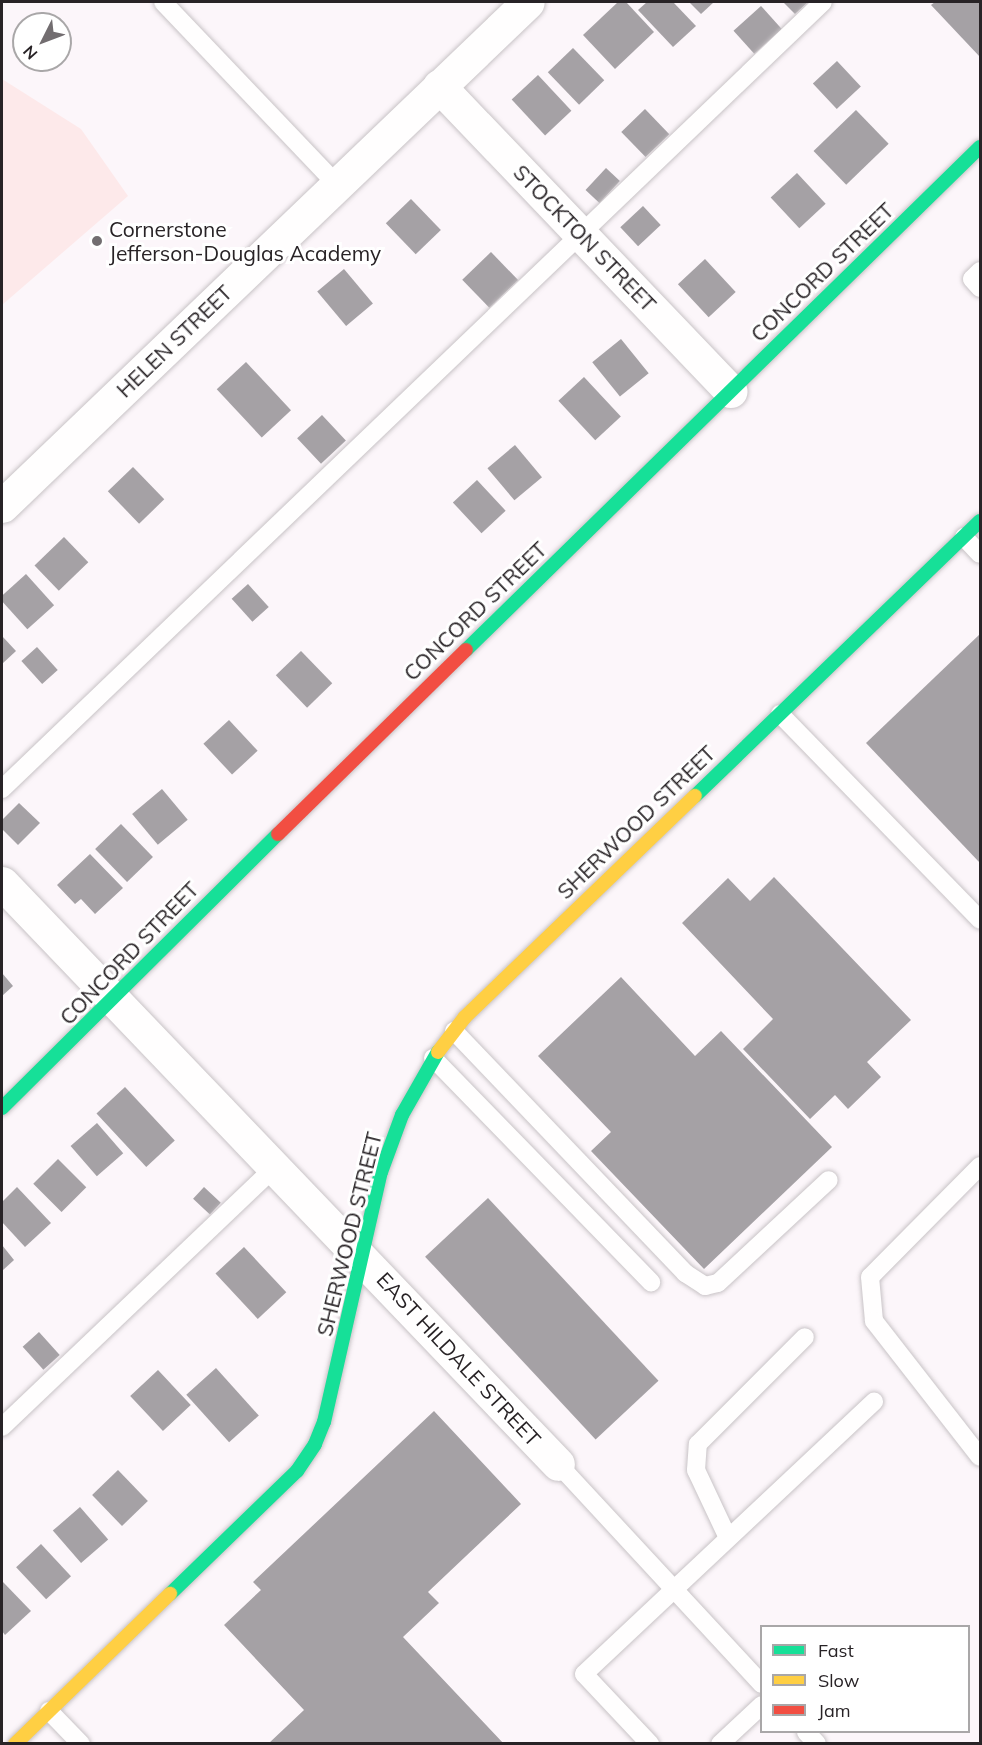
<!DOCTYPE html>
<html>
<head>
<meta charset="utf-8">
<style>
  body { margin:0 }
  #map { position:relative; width:982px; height:1745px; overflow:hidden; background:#fcf6fa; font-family:Mulish,sans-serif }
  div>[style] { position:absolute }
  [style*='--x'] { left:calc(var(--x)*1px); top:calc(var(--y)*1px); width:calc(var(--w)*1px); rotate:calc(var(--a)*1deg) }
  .green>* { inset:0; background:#fde9ea }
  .building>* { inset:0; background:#a5a1a5; transform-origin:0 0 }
  .roads { filter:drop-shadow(0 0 2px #c8c3c6) drop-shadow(0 0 2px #c8c3c6) }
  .lane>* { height:18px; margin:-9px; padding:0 9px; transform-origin:9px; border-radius:9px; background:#fffefe }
  .street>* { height:33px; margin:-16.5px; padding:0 16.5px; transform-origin:16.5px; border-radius:16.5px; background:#fffefe }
  .fast>* { height:14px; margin:-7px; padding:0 7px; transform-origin:7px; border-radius:7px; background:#16e098 }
  .slow>* { height:14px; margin:-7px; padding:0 7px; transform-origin:7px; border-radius:7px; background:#ffcf43 }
  .jam>* { height:14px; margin:-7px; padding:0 7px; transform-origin:7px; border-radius:7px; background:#f24e42 }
  .dots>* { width:16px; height:16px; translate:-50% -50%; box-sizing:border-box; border:3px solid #fff; border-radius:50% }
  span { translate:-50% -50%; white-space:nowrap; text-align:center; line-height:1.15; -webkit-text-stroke:6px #fff; paint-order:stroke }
  .poi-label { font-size:21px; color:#282326 }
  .left { translate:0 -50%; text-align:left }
  .street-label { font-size:21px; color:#282326 }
  .frame { position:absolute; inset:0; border:3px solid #282326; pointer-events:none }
  .legend { position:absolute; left:760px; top:1625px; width:210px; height:108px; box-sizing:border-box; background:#fff; border:2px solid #a9a7a8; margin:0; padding:8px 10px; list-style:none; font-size:18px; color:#282326 }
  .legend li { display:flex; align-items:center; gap:12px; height:30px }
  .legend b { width:30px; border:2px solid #a9a7a8 }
  .north { position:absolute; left:12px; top:12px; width:60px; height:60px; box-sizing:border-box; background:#fff; border:2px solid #a9a7a8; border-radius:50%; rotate:228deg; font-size:16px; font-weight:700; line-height:24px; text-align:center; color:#282326 }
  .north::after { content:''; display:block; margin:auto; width:21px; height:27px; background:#726d70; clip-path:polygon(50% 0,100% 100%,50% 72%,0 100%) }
</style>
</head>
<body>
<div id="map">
  <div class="green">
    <div style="clip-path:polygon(2px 79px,81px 129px,128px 196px,2px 305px)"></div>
  </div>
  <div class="building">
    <div style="clip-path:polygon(618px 2px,626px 2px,654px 32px,615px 69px,583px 35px)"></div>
    <div style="clip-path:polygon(647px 2px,673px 2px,696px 26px,673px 47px,638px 10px)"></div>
    <div style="clip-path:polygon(689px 2px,714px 2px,701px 14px)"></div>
    <div style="clip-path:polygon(783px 2px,808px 2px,795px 14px)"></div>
    <div style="clip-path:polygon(935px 2px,980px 2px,980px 57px,931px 5px)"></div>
    <div style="left:761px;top:6px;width:31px;height:37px;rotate:48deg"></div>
    <div style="left:573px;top:48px;width:45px;height:35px;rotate:46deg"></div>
    <div style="left:837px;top:61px;width:35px;height:33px;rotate:47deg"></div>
    <div style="left:538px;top:75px;width:49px;height:36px;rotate:47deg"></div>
    <div style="left:645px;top:109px;width:35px;height:33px;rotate:46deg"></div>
    <div style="left:856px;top:110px;width:47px;height:59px;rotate:46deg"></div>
    <div style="left:606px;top:168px;width:19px;height:30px;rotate:43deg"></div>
    <div style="left:797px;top:173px;width:42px;height:36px;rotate:47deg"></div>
    <div style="left:411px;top:199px;width:43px;height:35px;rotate:46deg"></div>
    <div style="left:643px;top:206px;width:26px;height:31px;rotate:47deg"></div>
    <div style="left:491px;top:252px;width:39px;height:40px;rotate:46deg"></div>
    <div style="left:705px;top:259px;width:45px;height:37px;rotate:47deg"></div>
    <div style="left:344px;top:269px;width:45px;height:35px;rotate:50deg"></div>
    <div style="left:621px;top:339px;width:44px;height:37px;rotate:51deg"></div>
    <div style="left:246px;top:362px;width:66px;height:40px;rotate:47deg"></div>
    <div style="left:584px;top:377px;width:54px;height:35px;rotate:47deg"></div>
    <div style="left:322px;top:415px;width:35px;height:34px;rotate:47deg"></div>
    <div style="left:515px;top:445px;width:42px;height:36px;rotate:50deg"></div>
    <div style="left:133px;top:467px;width:45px;height:35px;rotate:46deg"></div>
    <div style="left:477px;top:480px;width:42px;height:33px;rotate:47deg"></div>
    <div style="left:64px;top:537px;width:35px;height:41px;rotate:46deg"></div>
    <div style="left:26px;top:574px;width:42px;height:36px;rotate:48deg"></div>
    <div style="left:248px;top:584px;width:31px;height:22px;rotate:48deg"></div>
    <div style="clip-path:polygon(980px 634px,980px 863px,866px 743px)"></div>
    <div style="clip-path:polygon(2px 636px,16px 651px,2px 664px)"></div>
    <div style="left:37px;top:647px;width:31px;height:21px;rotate:48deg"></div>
    <div style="left:301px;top:651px;width:45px;height:35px;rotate:46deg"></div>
    <div style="left:229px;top:720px;width:42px;height:35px;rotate:47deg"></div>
    <div style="left:162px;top:789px;width:40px;height:39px;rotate:50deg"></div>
    <div style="clip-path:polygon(19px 803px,40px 823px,18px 845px,2px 829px,2px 820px)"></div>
    <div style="left:121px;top:824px;width:46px;height:36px;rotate:46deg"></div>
    <div style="clip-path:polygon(90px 854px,123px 888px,95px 914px,81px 899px,75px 904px,57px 885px)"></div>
    <div style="clip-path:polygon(774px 877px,911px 1020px,867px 1062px,881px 1077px,848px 1109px,835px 1095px,810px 1119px,743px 1049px,773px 1019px,682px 923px,728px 878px,750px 901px)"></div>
    <div style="clip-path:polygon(2px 973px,13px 986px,2px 996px)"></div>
    <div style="clip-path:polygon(621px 977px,695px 1056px,721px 1031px,832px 1147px,704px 1269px,591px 1151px,611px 1132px,538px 1056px)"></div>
    <div style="left:125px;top:1087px;width:73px;height:39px;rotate:47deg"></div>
    <div style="left:97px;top:1123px;width:40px;height:35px;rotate:49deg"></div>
    <div style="left:58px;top:1159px;width:40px;height:35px;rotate:45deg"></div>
    <div style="clip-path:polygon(17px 1187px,51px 1223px,25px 1247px,2px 1222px,2px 1202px)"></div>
    <div style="left:204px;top:1187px;width:23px;height:16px;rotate:43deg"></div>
    <div style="left:488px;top:1198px;width:250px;height:86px;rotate:47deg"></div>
    <div style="clip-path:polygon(2px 1245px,14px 1260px,2px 1271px)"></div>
    <div style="left:244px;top:1247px;width:62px;height:39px;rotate:47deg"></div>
    <div style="left:39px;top:1332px;width:31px;height:22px;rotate:48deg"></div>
    <div style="left:216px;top:1368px;width:64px;height:40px;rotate:48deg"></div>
    <div style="left:158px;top:1370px;width:48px;height:38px;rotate:47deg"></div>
    <div style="clip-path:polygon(434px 1411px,521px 1504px,428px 1592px,439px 1603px,403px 1637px,504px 1744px,268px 1744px,304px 1710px,224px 1625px,261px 1590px,253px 1582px)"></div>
    <div style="left:118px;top:1470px;width:43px;height:36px;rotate:46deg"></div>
    <div style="left:80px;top:1507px;width:43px;height:36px;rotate:49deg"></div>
    <div style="left:41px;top:1544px;width:44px;height:34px;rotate:47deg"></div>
    <div style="clip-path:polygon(3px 1582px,31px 1611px,5px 1635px,2px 1631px)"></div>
  </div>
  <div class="roads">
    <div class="lane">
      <div style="--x:163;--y:2;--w:253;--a:46.4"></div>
      <div style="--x:980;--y:271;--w:11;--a:135"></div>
      <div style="--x:972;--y:279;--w:12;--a:48"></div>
      <div style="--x:964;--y:537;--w:23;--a:47"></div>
      <div style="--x:780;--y:714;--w:287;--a:45.8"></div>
      <div style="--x:2;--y:789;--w:1137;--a:-43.79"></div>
      <div style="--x:454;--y:1031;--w:335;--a:46.3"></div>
      <div style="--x:685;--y:1273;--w:24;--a:33"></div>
      <div style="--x:705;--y:1286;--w:13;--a:-13"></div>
      <div style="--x:718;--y:1283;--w:151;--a:-42.9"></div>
      <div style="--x:433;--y:1058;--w:313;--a:45.8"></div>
      <div style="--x:980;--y:1166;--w:156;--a:134.7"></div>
      <div style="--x:870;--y:1277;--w:44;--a:84.8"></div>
      <div style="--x:874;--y:1321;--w:172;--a:52.1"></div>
      <div style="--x:2;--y:1427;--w:377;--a:-43.6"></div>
      <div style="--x:558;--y:1464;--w:300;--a:47.2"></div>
      <div style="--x:728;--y:1538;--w:75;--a:-115.2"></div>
      <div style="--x:696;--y:1470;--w:26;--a:-86"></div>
      <div style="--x:698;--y:1444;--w:151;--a:-45"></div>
      <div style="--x:49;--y:1711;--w:46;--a:45.9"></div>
      <div style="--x:806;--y:1732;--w:16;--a:47"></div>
      <div style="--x:650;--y:1744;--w:96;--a:-133.3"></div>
      <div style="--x:584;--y:1674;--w:398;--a:-43.2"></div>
      <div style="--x:720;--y:1744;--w:57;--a:-42.9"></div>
    </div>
    <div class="street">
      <div style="--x:439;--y:86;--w:422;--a:46.3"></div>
      <div style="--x:2;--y:506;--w:728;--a:-43.78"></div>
      <div style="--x:2;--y:883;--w:804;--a:46.26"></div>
    </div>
    <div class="fast">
      <div style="--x:466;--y:650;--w:719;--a:-44.38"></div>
      <div style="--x:695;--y:796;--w:396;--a:-44"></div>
      <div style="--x:2;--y:1108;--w:389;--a:-44.8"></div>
      <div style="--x:170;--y:1594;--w:177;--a:-44.1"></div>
      <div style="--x:297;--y:1471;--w:32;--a:-56"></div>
      <div style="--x:315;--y:1444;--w:24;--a:-68"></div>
      <div style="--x:324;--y:1422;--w:256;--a:-77.2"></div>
      <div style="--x:381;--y:1172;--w:61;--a:-69.8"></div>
      <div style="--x:402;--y:1115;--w:73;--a:-60.3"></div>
    </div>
    <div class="slow">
      <div style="--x:438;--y:1052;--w:44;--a:-52.4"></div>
      <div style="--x:465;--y:1017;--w:319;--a:-43.9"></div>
      <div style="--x:15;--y:1744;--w:216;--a:-44.1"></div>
    </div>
    <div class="jam">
      <div style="--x:278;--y:834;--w:263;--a:-44.4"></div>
    </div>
  </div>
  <div class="dots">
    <div style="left:97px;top:241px;background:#726d70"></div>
  </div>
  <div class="poi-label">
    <span class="left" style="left:109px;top:241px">Cornerstone<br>Jefferson-Douglas Academy</span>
  </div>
  <div class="street-label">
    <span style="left:585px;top:238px;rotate:46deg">STOCKTON STREET</span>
    <span style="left:822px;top:272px;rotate:-44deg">CONCORD STREET</span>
    <span style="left:174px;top:341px;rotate:-44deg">HELEN STREET</span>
    <span style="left:475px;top:611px;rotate:-44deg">CONCORD STREET</span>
    <span style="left:636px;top:822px;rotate:-44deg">SHERWOOD STREET</span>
    <span style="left:129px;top:953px;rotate:-46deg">CONCORD STREET</span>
    <span style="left:349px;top:1234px;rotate:-76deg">SHERWOOD STREET</span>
    <span style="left:459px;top:1359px;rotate:47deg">EAST HILDALE STREET</span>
  </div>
  <div class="frame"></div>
  <ul class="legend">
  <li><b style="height:8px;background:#16e098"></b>Fast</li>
  <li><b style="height:8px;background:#ffcf43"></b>Slow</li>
  <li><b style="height:8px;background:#f24e42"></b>Jam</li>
  </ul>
  <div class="north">N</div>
</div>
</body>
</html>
